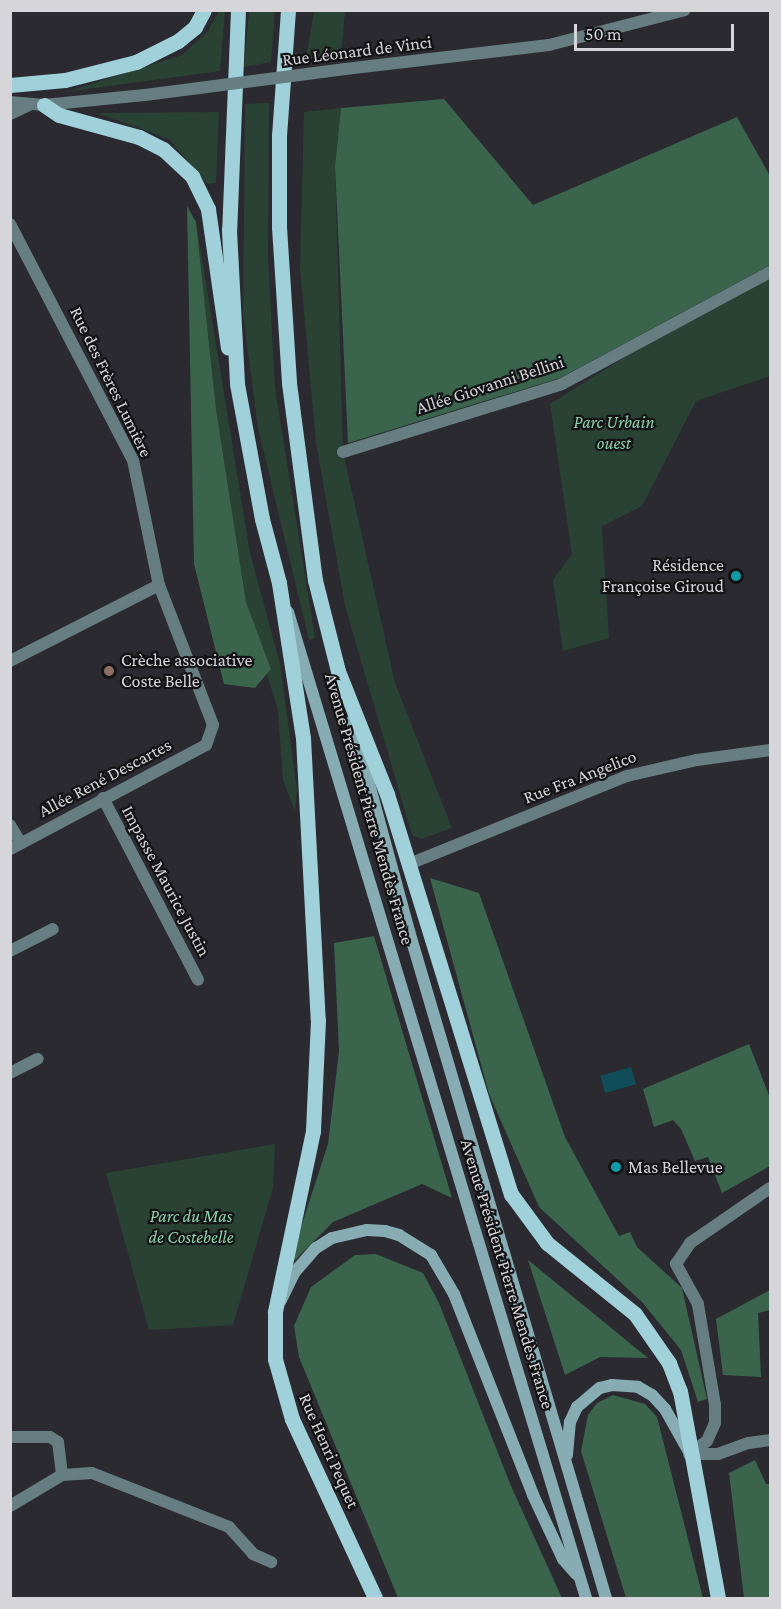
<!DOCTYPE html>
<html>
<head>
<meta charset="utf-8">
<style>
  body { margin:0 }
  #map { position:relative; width:781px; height:1609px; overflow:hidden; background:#2a2a30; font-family:"Crimson Pro",serif }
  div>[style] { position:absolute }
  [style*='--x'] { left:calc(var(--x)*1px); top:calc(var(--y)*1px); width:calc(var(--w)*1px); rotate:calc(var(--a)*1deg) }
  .green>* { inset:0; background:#2a4234 }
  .forest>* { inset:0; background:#3a644c }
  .water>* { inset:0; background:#104d58; transform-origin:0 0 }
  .pedestrian>* { height:12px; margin:-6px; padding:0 6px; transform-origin:6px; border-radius:6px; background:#667e82 }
  .minor>* { height:12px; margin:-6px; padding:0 6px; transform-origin:6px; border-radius:6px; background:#667e82 }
  .secondary>* { height:12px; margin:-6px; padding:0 6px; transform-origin:6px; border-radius:6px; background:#87acb3 }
  .primary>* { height:15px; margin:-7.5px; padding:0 7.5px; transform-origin:7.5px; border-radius:7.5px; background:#a0d1da }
  .minor-bridge>* { height:12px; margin:-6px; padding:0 6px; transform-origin:6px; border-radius:6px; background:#667e82 }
  .dots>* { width:16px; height:16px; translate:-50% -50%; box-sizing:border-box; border:3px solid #131316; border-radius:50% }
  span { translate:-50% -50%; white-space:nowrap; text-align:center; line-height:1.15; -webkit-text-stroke:4.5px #131316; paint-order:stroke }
  .street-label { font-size:18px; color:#d6d6da }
  .park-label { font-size:18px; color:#8cd2aa; font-style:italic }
  .poi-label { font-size:18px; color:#d6d6da }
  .right { translate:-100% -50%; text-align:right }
  .left { translate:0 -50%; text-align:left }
  .frame { position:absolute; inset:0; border:12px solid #d6d6da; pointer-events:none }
  .scale { position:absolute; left:574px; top:24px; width:160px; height:27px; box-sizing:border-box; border:3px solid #d6d6da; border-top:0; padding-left:8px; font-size:18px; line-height:21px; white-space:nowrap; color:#d6d6da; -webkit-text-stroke:4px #131316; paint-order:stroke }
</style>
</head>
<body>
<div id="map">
  <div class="green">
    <div style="clip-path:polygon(219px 11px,225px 11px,220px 71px,66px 92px,182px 55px,208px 31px)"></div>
    <div style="clip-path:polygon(249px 11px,275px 11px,271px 62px,244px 67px)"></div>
    <div style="clip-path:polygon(314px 11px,345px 11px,341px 54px,306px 59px)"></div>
    <div style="clip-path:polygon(269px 103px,268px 256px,275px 388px,315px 638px,309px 640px,258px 428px,243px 314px,245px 104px)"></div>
    <div style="clip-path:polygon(341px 108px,335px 166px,343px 452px,395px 683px,452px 828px,421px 839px,412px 835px,345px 606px,316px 443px,300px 268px,304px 112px)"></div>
    <div style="clip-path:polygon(219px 112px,216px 183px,207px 184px,169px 139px,97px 113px)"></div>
    <div style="clip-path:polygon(196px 222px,250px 553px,280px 664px,297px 790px,295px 811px,283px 780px,278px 711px,267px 674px,271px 669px,246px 602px,216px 409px)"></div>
    <div style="clip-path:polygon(770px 267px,770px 376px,696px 401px,642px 506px,602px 526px,609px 638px,563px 651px,553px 580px,572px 554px,550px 404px)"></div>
    <div style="clip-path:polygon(275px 1144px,273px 1188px,233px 1325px,149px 1330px,106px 1173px)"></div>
  </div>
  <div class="forest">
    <div style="clip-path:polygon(444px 99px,533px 205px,737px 117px,770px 176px,770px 265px,560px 378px,348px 443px,335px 166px,341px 108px)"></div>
    <div style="clip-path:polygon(187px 206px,196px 222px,216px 409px,246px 602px,271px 669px,255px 688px,224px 684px,194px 564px)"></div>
    <div style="clip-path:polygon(430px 878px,479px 893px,565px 1137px,619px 1236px,630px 1232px,637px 1247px,682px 1288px,707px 1399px,698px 1402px,681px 1350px,642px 1302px,539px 1207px,489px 1094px)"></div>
    <div style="clip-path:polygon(374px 936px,452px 1198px,422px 1184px,354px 1213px,333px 1222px,288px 1267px,328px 1144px,339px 1051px,334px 943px)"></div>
    <div style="clip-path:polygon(749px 1044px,770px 1098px,770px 1166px,722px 1193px,708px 1157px,695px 1161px,681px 1129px,673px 1120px,654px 1127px,643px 1089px)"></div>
    <div style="clip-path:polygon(376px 1254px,423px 1273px,439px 1303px,511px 1486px,562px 1598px,398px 1598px,299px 1357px,294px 1326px,311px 1287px,355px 1255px)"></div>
    <div style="clip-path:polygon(528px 1260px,648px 1358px,600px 1357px,565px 1375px)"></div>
    <div style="clip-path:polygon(770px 1290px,770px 1310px,758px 1313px,761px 1377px,723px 1375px,716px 1319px)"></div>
    <div style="clip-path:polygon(613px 1395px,645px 1404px,657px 1417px,703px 1598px,626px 1598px,581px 1451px,588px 1415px,597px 1403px)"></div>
    <div style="clip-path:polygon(755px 1460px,766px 1484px,770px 1484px,770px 1598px,744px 1598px,729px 1473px)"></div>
  </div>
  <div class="water">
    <div style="left:631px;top:1067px;width:18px;height:32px;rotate:74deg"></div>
  </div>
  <div class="pedestrian">
    <div style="--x:343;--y:452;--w:229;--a:-17.2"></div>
    <div style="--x:562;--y:384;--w:236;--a:-28.3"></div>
  </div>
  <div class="minor">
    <div style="--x:345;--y:69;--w:205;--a:-6.7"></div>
    <div style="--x:549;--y:45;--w:140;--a:-14.4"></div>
    <div style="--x:10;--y:102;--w:34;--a:5"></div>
    <div style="--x:44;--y:105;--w:101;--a:-5.7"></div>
    <div style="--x:10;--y:114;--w:21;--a:-25"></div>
    <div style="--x:10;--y:224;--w:266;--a:62.5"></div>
    <div style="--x:133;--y:460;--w:128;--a:78.3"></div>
    <div style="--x:159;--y:585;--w:150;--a:68.9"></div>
    <div style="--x:213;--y:725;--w:21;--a:109"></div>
    <div style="--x:206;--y:745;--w:222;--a:152"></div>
    <div style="--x:10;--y:661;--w:167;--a:-27"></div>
    <div style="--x:103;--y:798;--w:205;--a:62.4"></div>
    <div style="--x:10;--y:825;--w:21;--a:59"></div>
    <div style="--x:409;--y:864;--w:235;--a:-22"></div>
    <div style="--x:627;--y:776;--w:72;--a:-12.9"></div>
    <div style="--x:697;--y:760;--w:74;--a:-7.8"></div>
    <div style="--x:10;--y:951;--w:48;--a:-27.1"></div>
    <div style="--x:10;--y:1073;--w:31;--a:-27"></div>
    <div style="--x:10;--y:1437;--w:40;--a:0"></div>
    <div style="--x:50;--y:1437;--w:9;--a:32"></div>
    <div style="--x:58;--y:1442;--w:33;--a:83"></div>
    <div style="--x:689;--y:1454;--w:22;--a:-36"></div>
    <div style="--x:707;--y:1441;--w:20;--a:-66"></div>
    <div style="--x:715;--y:1423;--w:18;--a:-90"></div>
    <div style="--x:715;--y:1405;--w:102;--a:-99.6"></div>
    <div style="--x:698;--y:1304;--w:46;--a:-118.8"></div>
    <div style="--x:676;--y:1264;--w:25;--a:-56"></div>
    <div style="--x:690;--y:1243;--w:97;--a:-34.5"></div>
    <div style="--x:689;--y:1454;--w:29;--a:0"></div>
    <div style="--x:718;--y:1454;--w:33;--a:-20"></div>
    <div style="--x:749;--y:1443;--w:21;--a:-8"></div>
    <div style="--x:10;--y:1506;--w:61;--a:-30.8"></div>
    <div style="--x:62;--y:1475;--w:30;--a:-4"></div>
    <div style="--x:92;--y:1473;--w:147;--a:21.5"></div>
    <div style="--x:229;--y:1527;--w:36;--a:48"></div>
    <div style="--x:253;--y:1554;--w:20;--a:24"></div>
  </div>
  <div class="secondary">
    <div style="--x:288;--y:612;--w:1030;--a:73.18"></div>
    <div style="--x:352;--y:721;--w:218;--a:74.8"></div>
    <div style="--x:409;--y:931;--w:695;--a:73.55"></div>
    <div style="--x:281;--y:1300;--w:30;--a:-64"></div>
    <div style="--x:294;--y:1273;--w:33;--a:-49"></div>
    <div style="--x:316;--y:1248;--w:19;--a:-32"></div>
    <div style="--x:332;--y:1238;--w:36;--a:-13"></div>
    <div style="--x:367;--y:1230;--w:18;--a:3"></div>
    <div style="--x:385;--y:1231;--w:15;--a:16"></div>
    <div style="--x:399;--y:1235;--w:38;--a:32"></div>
    <div style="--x:431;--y:1255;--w:45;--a:59.5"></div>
    <div style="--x:454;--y:1294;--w:216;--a:68.5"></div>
    <div style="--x:533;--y:1495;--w:71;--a:64.9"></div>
    <div style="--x:563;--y:1559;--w:20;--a:49"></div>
    <div style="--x:567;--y:1455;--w:33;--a:-85"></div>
    <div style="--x:570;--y:1422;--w:17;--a:-65"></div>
    <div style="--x:577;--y:1407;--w:30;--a:-40"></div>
    <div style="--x:600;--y:1388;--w:12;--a:-14"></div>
    <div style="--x:612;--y:1385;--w:26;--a:4"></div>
    <div style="--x:638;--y:1387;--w:16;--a:30"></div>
    <div style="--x:652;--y:1395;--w:19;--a:47"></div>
    <div style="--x:665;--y:1409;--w:47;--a:60.7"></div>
  </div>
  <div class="primary">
    <div style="--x:238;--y:10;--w:220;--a:92.3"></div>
    <div style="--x:229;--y:230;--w:154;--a:87"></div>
    <div style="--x:237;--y:384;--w:137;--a:79.5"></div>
    <div style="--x:262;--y:519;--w:66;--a:75.1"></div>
    <div style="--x:279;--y:583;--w:157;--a:81.2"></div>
    <div style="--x:303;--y:738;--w:282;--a:87"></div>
    <div style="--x:318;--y:1020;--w:111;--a:92.6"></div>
    <div style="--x:313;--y:1131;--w:185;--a:101.9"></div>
    <div style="--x:275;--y:1312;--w:47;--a:90"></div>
    <div style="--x:275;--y:1359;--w:62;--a:74.2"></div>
    <div style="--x:292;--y:1419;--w:197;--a:65.1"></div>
    <div style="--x:288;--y:10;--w:126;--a:94.1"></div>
    <div style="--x:279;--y:136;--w:91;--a:90"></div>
    <div style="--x:279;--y:227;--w:156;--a:86.3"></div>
    <div style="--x:289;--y:383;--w:199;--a:82.5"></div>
    <div style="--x:315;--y:580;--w:94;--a:75.8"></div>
    <div style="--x:338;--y:671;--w:132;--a:68.3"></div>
    <div style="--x:387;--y:794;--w:419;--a:72.8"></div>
    <div style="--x:511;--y:1194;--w:61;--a:53.7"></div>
    <div style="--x:547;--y:1243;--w:113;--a:38.9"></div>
    <div style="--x:635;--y:1314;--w:60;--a:55.2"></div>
    <div style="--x:669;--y:1363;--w:30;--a:69"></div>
    <div style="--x:680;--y:1391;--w:210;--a:79.6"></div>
    <div style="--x:10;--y:85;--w:55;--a:-5.2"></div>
    <div style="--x:65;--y:80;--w:73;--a:-14.2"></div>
    <div style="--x:136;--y:62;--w:47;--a:-26.6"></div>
    <div style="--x:178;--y:41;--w:22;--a:-39"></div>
    <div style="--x:195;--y:27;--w:19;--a:-62"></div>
    <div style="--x:44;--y:105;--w:18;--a:34"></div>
    <div style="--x:59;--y:115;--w:83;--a:15.4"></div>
    <div style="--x:139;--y:137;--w:27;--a:27"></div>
    <div style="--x:163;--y:149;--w:40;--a:43"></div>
    <div style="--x:192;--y:176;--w:37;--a:64"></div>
    <div style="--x:208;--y:209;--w:140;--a:81.8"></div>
  </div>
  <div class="minor-bridge">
    <div style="--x:145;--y:95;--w:202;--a:-7.4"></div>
  </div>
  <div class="dots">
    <div style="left:736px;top:576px;background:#0f9aa8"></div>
    <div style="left:109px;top:671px;background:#8d6e63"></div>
    <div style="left:616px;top:1167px;background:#0f9aa8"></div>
  </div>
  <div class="street-label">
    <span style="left:357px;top:51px;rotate:-7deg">Rue Léonard de Vinci</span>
    <span style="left:111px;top:382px;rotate:64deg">Rue des Frères Lumière</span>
    <span style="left:490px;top:385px;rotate:-18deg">Allée Giovanni Bellini</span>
    <span style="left:580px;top:777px;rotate:-21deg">Rue Fra Angelico</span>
    <span style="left:105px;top:778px;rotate:-28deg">Allée René Descartes</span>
    <span style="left:369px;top:809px;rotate:74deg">Avenue Président Pierre Mendès France</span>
    <span style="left:166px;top:881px;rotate:62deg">Impasse Maurice Justin</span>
    <span style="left:507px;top:1274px;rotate:73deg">Avenue Président Pierre Mendès France</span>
    <span style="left:329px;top:1451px;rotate:66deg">Rue Henri Pequet</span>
  </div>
  <div class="park-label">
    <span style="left:614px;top:433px">Parc Urbain<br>ouest</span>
    <span style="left:191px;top:1227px">Parc du Mas<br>de Costebelle</span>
  </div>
  <div class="poi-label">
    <span class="right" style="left:724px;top:576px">Résidence<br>Françoise Giroud</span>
    <span class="left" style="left:121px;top:671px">Crèche associative<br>Coste Belle</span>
    <span class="left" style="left:628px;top:1167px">Mas Bellevue</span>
  </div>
  <div class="frame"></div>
  <div class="scale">50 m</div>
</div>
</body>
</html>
